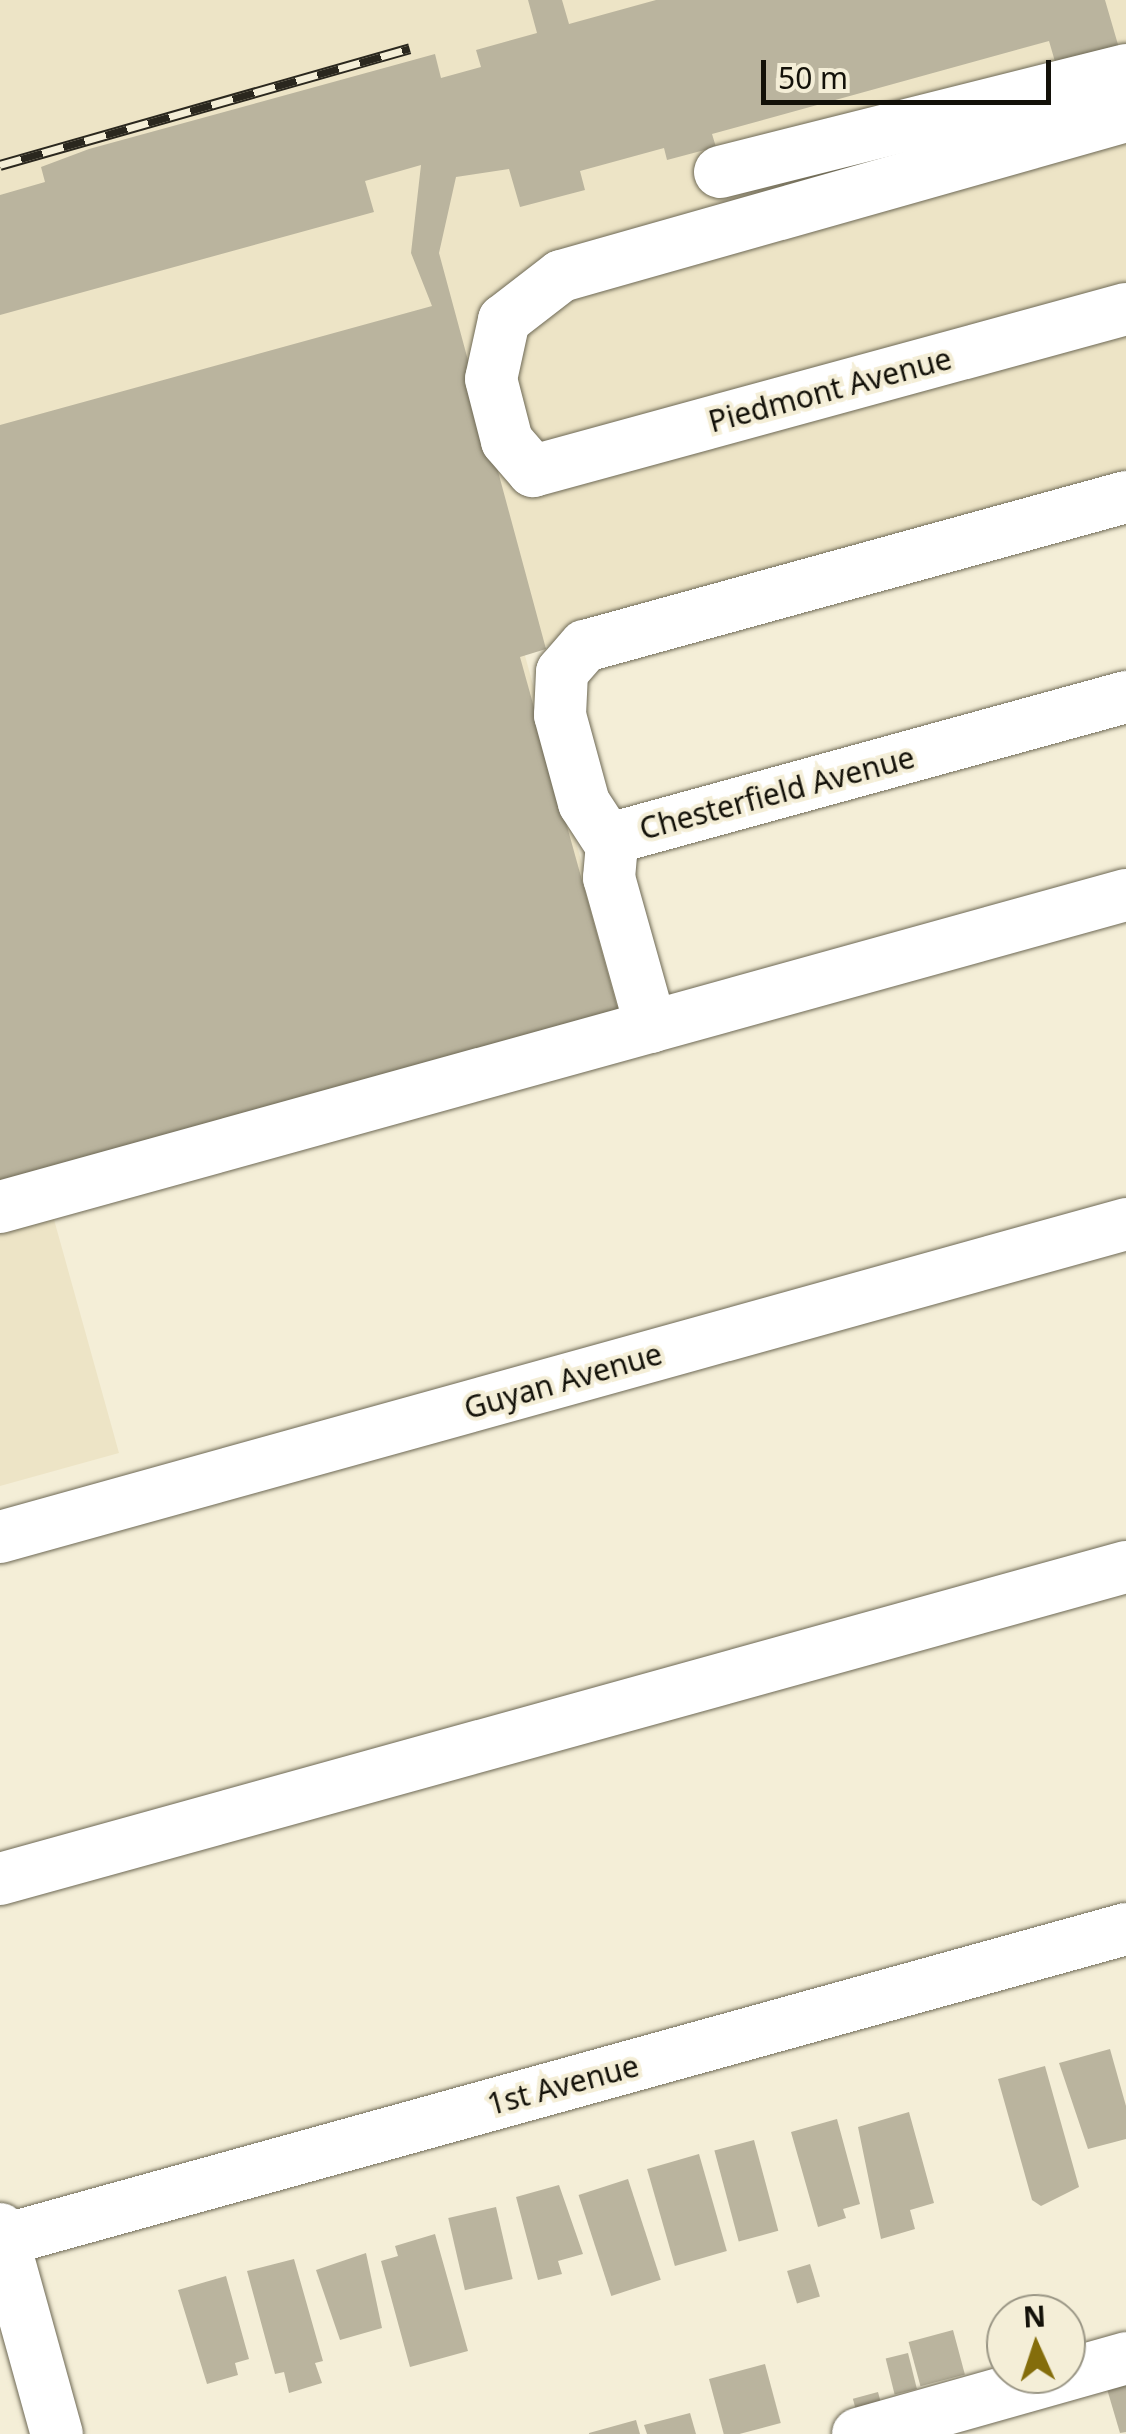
<!DOCTYPE html>
<html>
<head>
<meta charset="utf-8">
<style>
  body { margin:0 }
  #map { position:relative; width:1126px; height:2434px; overflow:hidden; background:#f4eed7; font-family:"Noto Sans",sans-serif }
  div>[style] { position:absolute }
  [style*='--x'] { left:calc(var(--x)*1px); top:calc(var(--y)*1px); width:calc(var(--w)*1px); rotate:calc(var(--a)*1deg) }
  .built>* { inset:0; background:#ede4c6 }
  .building>* { inset:0; background:#bab49e; transform-origin:0 0 }
  .roads { filter:drop-shadow(0 0 2px #6e6955) drop-shadow(0 0 2px #6e6955) }
  .minor>* { height:52px; margin:-26px; padding:0 26px; transform-origin:26px; border-radius:26px; background:#fff }
  .rail>* { height:11px; margin-top:-5.5px; transform-origin:0; background:repeating-linear-gradient(90deg,#f4eed7 0 22px,#2a271e 0 44px); box-sizing:border-box; border-block:2px solid #2a271e }
  span { translate:-50% -50%; white-space:nowrap; text-align:center; line-height:1.15; -webkit-text-stroke:8px #f4eed7; paint-order:stroke }
  .street-label { font-size:30px; color:#131109 }
  .north { position:absolute; left:986px; top:2294px; width:100px; height:100px; box-sizing:border-box; background:#f4eed7; border:2px solid #9a9685; border-radius:50%; rotate:357deg; font-size:28px; font-weight:700; line-height:40px; text-align:center; color:#131109 }
  .north::after { content:''; display:block; margin:auto; width:35px; height:45px; background:#846d0b; clip-path:polygon(50% 0,100% 100%,50% 72%,0 100%) }
  .scale { position:absolute; left:761px; top:60px; width:290px; height:45px; box-sizing:border-box; border:5px solid #131109; border-top:0; padding-left:12px; font-size:30px; line-height:35px; white-space:nowrap; color:#131109; -webkit-text-stroke:8px #f4eed7; paint-order:stroke }
</style>
</head>
<body>
<div id="map">
  <div class="built">
    <div style="clip-path:polygon(0 0,1126px 0,1126px 485px,524px 652px,634px 1054px,53px 1216px,119px 1453px,0 1486px)"></div>
  </div>
  <div class="building">
    <div style="clip-path:polygon(528px 0,562px 0,569px 24px,656px 0,1105px 0,1119px 48px,1056px 65px,1049px 41px,712px 134px,716px 147px,667px 160px,664px 148px,580px 171px,585px 190px,520px 207px,509px 169px,456px 177px,439px 253px,546px 649px,520px 657px,620px 1017px,0 1187px,0 425px,432px 306px,411px 253px,421px 165px,365px 181px,374px 212px,0 315px,0 195px,45px 182px,41px 167px,89px 149px,435px 54px,441px 78px,481px 67px,476px 50px,537px 33px)"></div>
    <div style="clip-path:polygon(1110px 2049px,1126px 2106px,1126px 2139px,1088px 2149px,1059px 2063px)"></div>
    <div style="clip-path:polygon(1045px 2066px,1079px 2187px,1041px 2206px,1032px 2200px,998px 2079px)"></div>
    <div style="clip-path:polygon(909px 2112px,934px 2203px,910px 2210px,915px 2229px,881px 2239px,858px 2127px)"></div>
    <div style="clip-path:polygon(837px 2119px,860px 2204px,843px 2209px,846px 2218px,818px 2227px,791px 2132px)"></div>
    <div style="left:754px;top:2140px;width:94px;height:41px;rotate:75deg"></div>
    <div style="left:699px;top:2154px;width:101px;height:54px;rotate:74deg"></div>
    <div style="left:628px;top:2179px;width:106px;height:52px;rotate:72deg"></div>
    <div style="clip-path:polygon(559px 2185px,583px 2254px,558px 2261px,562px 2274px,538px 2280px,516px 2197px)"></div>
    <div style="left:496px;top:2207px;width:74px;height:49px;rotate:77deg"></div>
    <div style="clip-path:polygon(435px 2234px,468px 2351px,410px 2367px,381px 2261px,398px 2256px,395px 2246px)"></div>
    <div style="clip-path:polygon(366px 2253px,382px 2328px,340px 2340px,316px 2270px)"></div>
    <div style="clip-path:polygon(294px 2259px,323px 2361px,315px 2363px,322px 2383px,289px 2393px,284px 2372px,275px 2374px,247px 2271px)"></div>
    <div style="left:810px;top:2264px;width:34px;height:24px;rotate:73deg"></div>
    <div style="clip-path:polygon(226px 2276px,249px 2359px,235px 2363px,238px 2375px,207px 2384px,178px 2290px)"></div>
    <div style="left:953px;top:2330px;width:46px;height:46px;rotate:75deg"></div>
    <div style="left:908px;top:2353px;width:37px;height:23px;rotate:76deg"></div>
    <div style="left:765px;top:2364px;width:61px;height:58px;rotate:75deg"></div>
    <div style="clip-path:polygon(1126px 2384px,1126px 2432px,1120px 2433px,1107px 2389px)"></div>
    <div style="left:878px;top:2392px;width:16px;height:26px;rotate:75deg"></div>
    <div style="clip-path:polygon(690px 2413px,696px 2434px,647px 2434px,644px 2425px)"></div>
    <div style="clip-path:polygon(636px 2420px,640px 2434px,589px 2434px,589px 2433px)"></div>
  </div>
  <div class="roads">
    <div class="minor">
      <div style="--x:1126;--y:116;--w:587;--a:164.19"></div>
      <div style="--x:561;--y:276;--w:72;--a:142.3"></div>
      <div style="--x:504;--y:320;--w:60;--a:102.4"></div>
      <div style="--x:491;--y:379;--w:64;--a:75.5"></div>
      <div style="--x:507;--y:441;--w:40;--a:49"></div>
      <div style="--x:533;--y:471;--w:615;--a:-15.28"></div>
      <div style="--x:720;--y:172;--w:419;--a:-14.1"></div>
      <div style="--x:612;--y:846;--w:51;--a:-123.1"></div>
      <div style="--x:584;--y:803;--w:91;--a:-105.3"></div>
      <div style="--x:560;--y:715;--w:43;--a:-87.3"></div>
      <div style="--x:562;--y:672;--w:35;--a:-49"></div>
      <div style="--x:585;--y:646;--w:561;--a:-15.4"></div>
      <div style="--x:651;--y:1027;--w:155;--a:-105.7"></div>
      <div style="--x:609;--y:878;--w:32;--a:-85"></div>
      <div style="--x:612;--y:846;--w:16;--a:-43"></div>
      <div style="--x:624;--y:835;--w:521;--a:-15.37"></div>
      <div style="--x:0;--y:1207;--w:1168;--a:-15.49"></div>
      <div style="--x:0;--y:1537;--w:1169;--a:-15.53"></div>
      <div style="--x:0;--y:1879;--w:1168;--a:-15.49"></div>
      <div style="--x:0;--y:2229;--w:213;--a:74.5"></div>
      <div style="--x:0;--y:2241;--w:1168;--a:-15.49"></div>
      <div style="--x:858;--y:2434;--w:279;--a:-15.8"></div>
    </div>
  </div>
  <div class="rail">
    <div style="--x:0;--y:165;--w:426;--a:-15.9"></div>
  </div>
  <div class="street-label">
    <span style="left:830px;top:390px;rotate:-15deg">Piedmont Avenue</span>
    <span style="left:777px;top:793px;rotate:-15deg">Chesterfield Avenue</span>
    <span style="left:563px;top:1381px;rotate:-16deg">Guyan Avenue</span>
    <span style="left:563px;top:2085px;rotate:-15deg">1st Avenue</span>
  </div>
  <div class="north">N</div>
  <div class="scale">50 m</div>
</div>
</body>
</html>
